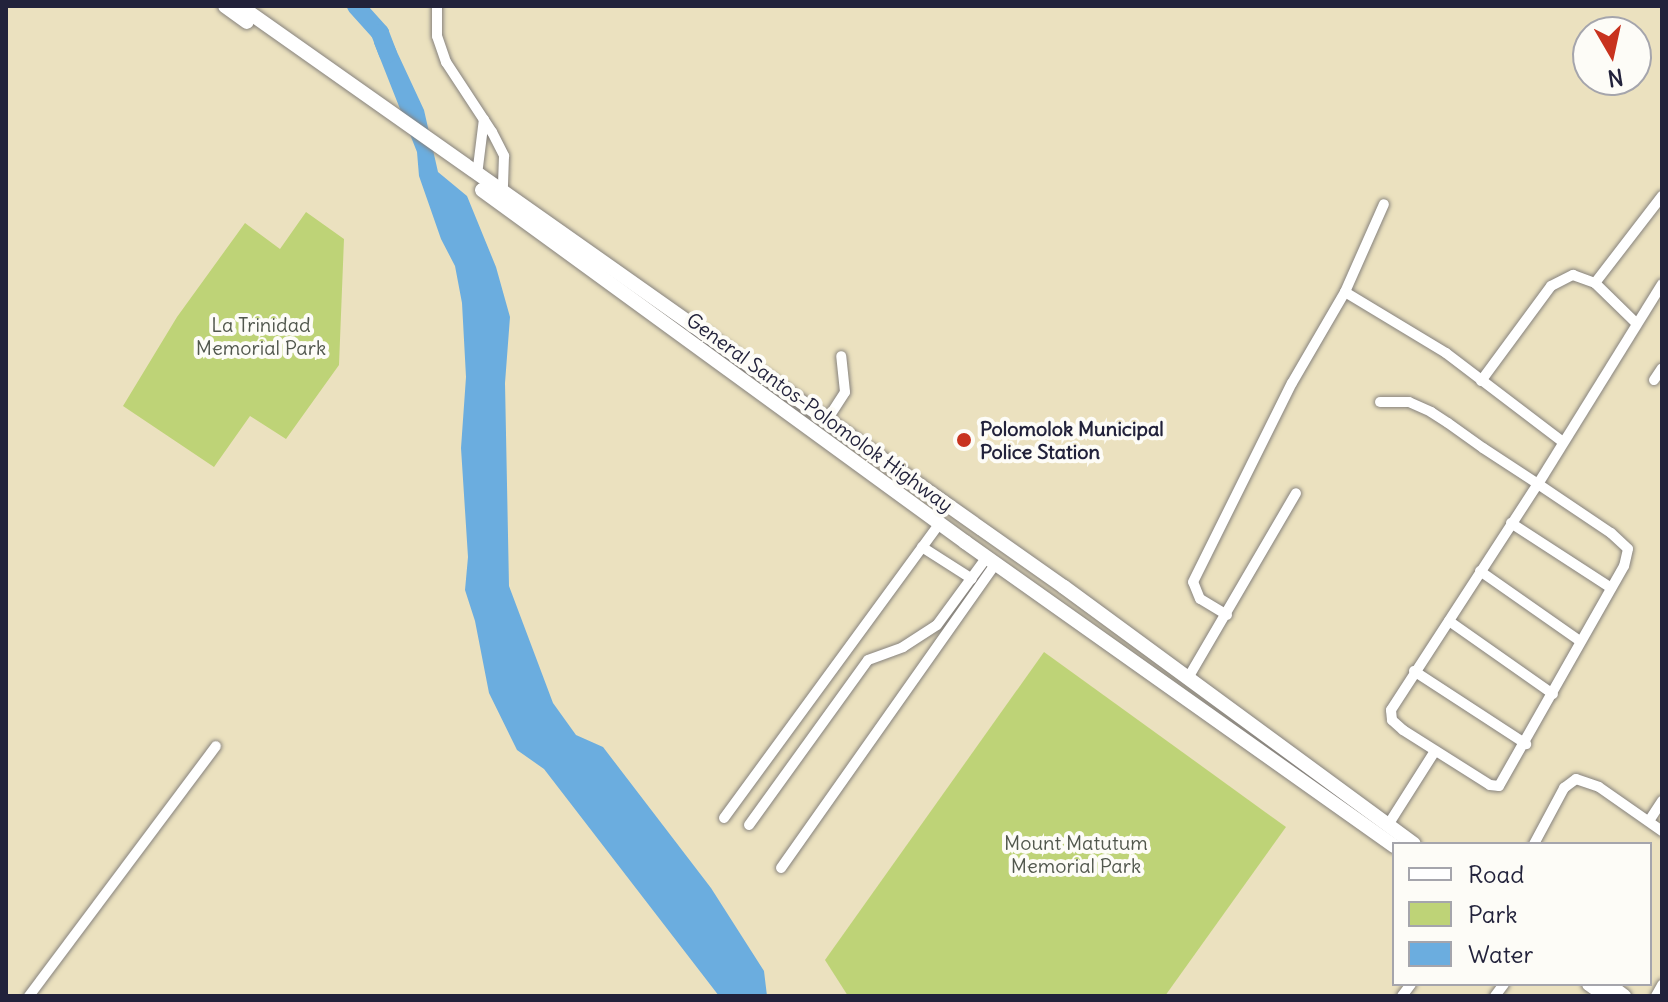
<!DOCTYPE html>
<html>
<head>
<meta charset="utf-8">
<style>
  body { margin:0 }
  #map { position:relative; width:1668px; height:1002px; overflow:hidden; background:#ebe1bf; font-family:Delius,sans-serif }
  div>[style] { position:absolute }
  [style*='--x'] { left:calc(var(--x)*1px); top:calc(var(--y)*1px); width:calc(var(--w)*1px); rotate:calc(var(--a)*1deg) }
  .green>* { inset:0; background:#bed377 }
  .water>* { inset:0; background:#6baddf }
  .river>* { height:18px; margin:-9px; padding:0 9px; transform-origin:9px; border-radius:9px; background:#6baddf }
  .roads { filter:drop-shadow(0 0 2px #86827d) drop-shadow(0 0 2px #86827d) }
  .minor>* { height:10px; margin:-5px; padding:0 5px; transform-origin:5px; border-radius:5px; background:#fff }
  .highway>* { height:14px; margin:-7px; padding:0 7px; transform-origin:7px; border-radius:7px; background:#fff }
  .dots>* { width:22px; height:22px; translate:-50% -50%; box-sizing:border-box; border:4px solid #fdfcf7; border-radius:50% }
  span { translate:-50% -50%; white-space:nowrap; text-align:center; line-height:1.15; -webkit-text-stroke:8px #fdfcf7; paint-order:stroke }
  .park-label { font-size:20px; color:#51574d }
  .street-label { font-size:20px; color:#22223b }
  .poi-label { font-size:20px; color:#22223b; font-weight:700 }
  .left { translate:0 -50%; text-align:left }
  .frame { position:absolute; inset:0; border:8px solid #22223b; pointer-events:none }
  .legend { position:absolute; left:1392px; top:842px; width:260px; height:144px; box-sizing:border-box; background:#fdfcf7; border:2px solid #a5a5ac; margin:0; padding:10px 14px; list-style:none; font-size:24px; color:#22223b }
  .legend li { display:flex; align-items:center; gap:16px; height:40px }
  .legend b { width:40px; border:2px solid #a5a5ac }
  .north { position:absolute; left:1572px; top:16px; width:80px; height:80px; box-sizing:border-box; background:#fdfcf7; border:2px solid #a5a5ac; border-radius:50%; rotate:171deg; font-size:22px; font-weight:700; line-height:32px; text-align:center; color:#22223b }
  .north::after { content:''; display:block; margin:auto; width:28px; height:36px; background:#c8321e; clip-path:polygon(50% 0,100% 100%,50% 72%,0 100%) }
</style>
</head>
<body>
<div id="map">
  <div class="green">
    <div style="clip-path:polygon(306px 212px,344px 239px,339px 365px,286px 439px,250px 416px,214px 467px,123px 406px,177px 317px,245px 223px,280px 249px)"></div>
    <div style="clip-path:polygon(1044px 652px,1286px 827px,1165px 996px,848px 996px,825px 960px)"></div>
  </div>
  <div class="water">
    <div style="clip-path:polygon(380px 33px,391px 39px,424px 110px,438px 172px,467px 196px,496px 267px,510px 317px,505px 383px,509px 586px,553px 703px,576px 735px,603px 747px,711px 888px,764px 971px,767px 996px,719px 996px,544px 769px,517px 750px,489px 693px,475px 621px,465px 590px,468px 557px,461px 448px,466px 377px,462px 303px,455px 266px,441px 239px,419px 176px,417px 152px,374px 43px)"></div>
  </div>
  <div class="river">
    <div style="--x:356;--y:6;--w:36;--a:48"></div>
    <div style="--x:380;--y:33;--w:22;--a:69"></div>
  </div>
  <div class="roads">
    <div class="minor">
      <div style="--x:437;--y:6;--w:30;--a:90"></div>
      <div style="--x:437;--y:36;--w:28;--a:71"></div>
      <div style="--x:446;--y:62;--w:84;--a:56.7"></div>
      <div style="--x:492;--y:132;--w:27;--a:63"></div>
      <div style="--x:504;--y:156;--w:37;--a:92"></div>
      <div style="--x:477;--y:175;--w:56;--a:-82.9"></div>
      <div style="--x:1345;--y:292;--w:118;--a:31.1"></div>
      <div style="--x:1446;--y:353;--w:147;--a:37.3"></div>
      <div style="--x:1635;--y:322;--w:56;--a:-135.7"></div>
      <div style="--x:1595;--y:283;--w:110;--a:-52.4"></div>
      <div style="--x:1654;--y:380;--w:14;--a:-56"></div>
      <div style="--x:1481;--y:381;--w:118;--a:-53.6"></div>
      <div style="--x:1551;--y:286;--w:25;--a:-27"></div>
      <div style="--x:1573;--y:275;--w:23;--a:20"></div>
      <div style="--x:1380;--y:402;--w:29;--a:0"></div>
      <div style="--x:1409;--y:402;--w:24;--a:24"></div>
      <div style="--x:1431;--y:412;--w:20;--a:33"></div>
      <div style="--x:1448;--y:423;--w:43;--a:35.5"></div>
      <div style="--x:1483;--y:448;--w:66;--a:33.2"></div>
      <div style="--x:1538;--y:484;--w:88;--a:33.9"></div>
      <div style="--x:1611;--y:533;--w:23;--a:43"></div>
      <div style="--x:1628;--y:549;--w:17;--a:103"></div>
      <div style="--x:1624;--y:566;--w:253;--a:119.6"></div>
      <div style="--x:1499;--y:786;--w:9;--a:-174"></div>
      <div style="--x:1490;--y:785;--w:103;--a:-147.7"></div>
      <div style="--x:1403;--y:730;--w:15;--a:-138"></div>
      <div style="--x:1392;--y:720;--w:10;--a:-96"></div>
      <div style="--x:1391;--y:710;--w:270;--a:-57"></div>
      <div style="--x:1538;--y:484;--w:235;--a:-58.2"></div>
      <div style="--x:827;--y:420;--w:33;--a:-57"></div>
      <div style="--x:845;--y:392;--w:36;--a:-96"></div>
      <div style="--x:1511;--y:523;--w:119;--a:33"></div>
      <div style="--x:922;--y:547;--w:59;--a:32.6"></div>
      <div style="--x:1480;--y:571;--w:122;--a:35"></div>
      <div style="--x:1227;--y:615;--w:31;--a:-149"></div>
      <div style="--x:1200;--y:599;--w:18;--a:-112"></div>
      <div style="--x:1193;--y:582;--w:222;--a:-63.6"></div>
      <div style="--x:1292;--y:383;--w:105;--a:-59.8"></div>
      <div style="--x:1345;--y:292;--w:96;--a:-66.1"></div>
      <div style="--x:1449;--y:621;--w:127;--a:35.1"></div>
      <div style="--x:1414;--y:671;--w:134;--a:33.1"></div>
      <div style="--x:1188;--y:678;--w:214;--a:-59.7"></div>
      <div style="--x:724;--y:818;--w:366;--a:-53.8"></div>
      <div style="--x:1649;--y:821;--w:24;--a:-57"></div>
      <div style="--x:749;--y:825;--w:203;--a:-54.2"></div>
      <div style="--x:868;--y:660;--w:37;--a:-20"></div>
      <div style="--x:903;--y:647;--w:40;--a:-32.9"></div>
      <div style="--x:937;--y:625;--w:84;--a:-53.7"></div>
      <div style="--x:1388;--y:825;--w:88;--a:-57.6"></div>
      <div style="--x:1534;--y:844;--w:64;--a:-61.8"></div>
      <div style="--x:1564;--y:788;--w:15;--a:-37"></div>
      <div style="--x:1576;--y:779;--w:24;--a:19"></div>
      <div style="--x:1599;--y:787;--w:77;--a:34.9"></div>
      <div style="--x:781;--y:868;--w:373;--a:-54.8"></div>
      <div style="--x:29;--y:996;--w:312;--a:-53.2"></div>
      <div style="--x:1402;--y:996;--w:15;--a:-53"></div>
      <div style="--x:1495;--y:996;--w:15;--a:-53"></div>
      <div style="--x:1656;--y:996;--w:13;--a:-61"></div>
    </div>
    <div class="highway">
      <div style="--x:225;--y:6;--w:27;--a:36"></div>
      <div style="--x:240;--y:6;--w:1008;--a:35.19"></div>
      <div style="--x:1064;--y:587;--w:434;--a:36.3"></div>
      <div style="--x:482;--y:190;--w:598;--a:36.08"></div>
      <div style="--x:965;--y:542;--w:526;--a:35.32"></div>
      <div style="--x:1589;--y:984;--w:21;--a:35"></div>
      <div style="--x:1608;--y:984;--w:20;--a:37"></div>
    </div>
  </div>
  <div class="dots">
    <div style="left:964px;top:440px;background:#c8321e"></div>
  </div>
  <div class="park-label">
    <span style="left:261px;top:336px">La Trinidad<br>Memorial Park</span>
    <span style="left:1076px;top:854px">Mount Matutum<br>Memorial Park</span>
  </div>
  <div class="street-label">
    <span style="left:820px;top:412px;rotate:36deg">General Santos-Polomolok Highway</span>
  </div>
  <div class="poi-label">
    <span class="left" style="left:980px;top:440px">Polomolok Municipal<br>Police Station</span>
  </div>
  <div class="frame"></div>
  <ul class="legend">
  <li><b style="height:10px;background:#fff"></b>Road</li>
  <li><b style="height:22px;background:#bed377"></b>Park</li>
  <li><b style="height:22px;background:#6baddf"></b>Water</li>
  </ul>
  <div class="north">N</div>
</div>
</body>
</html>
